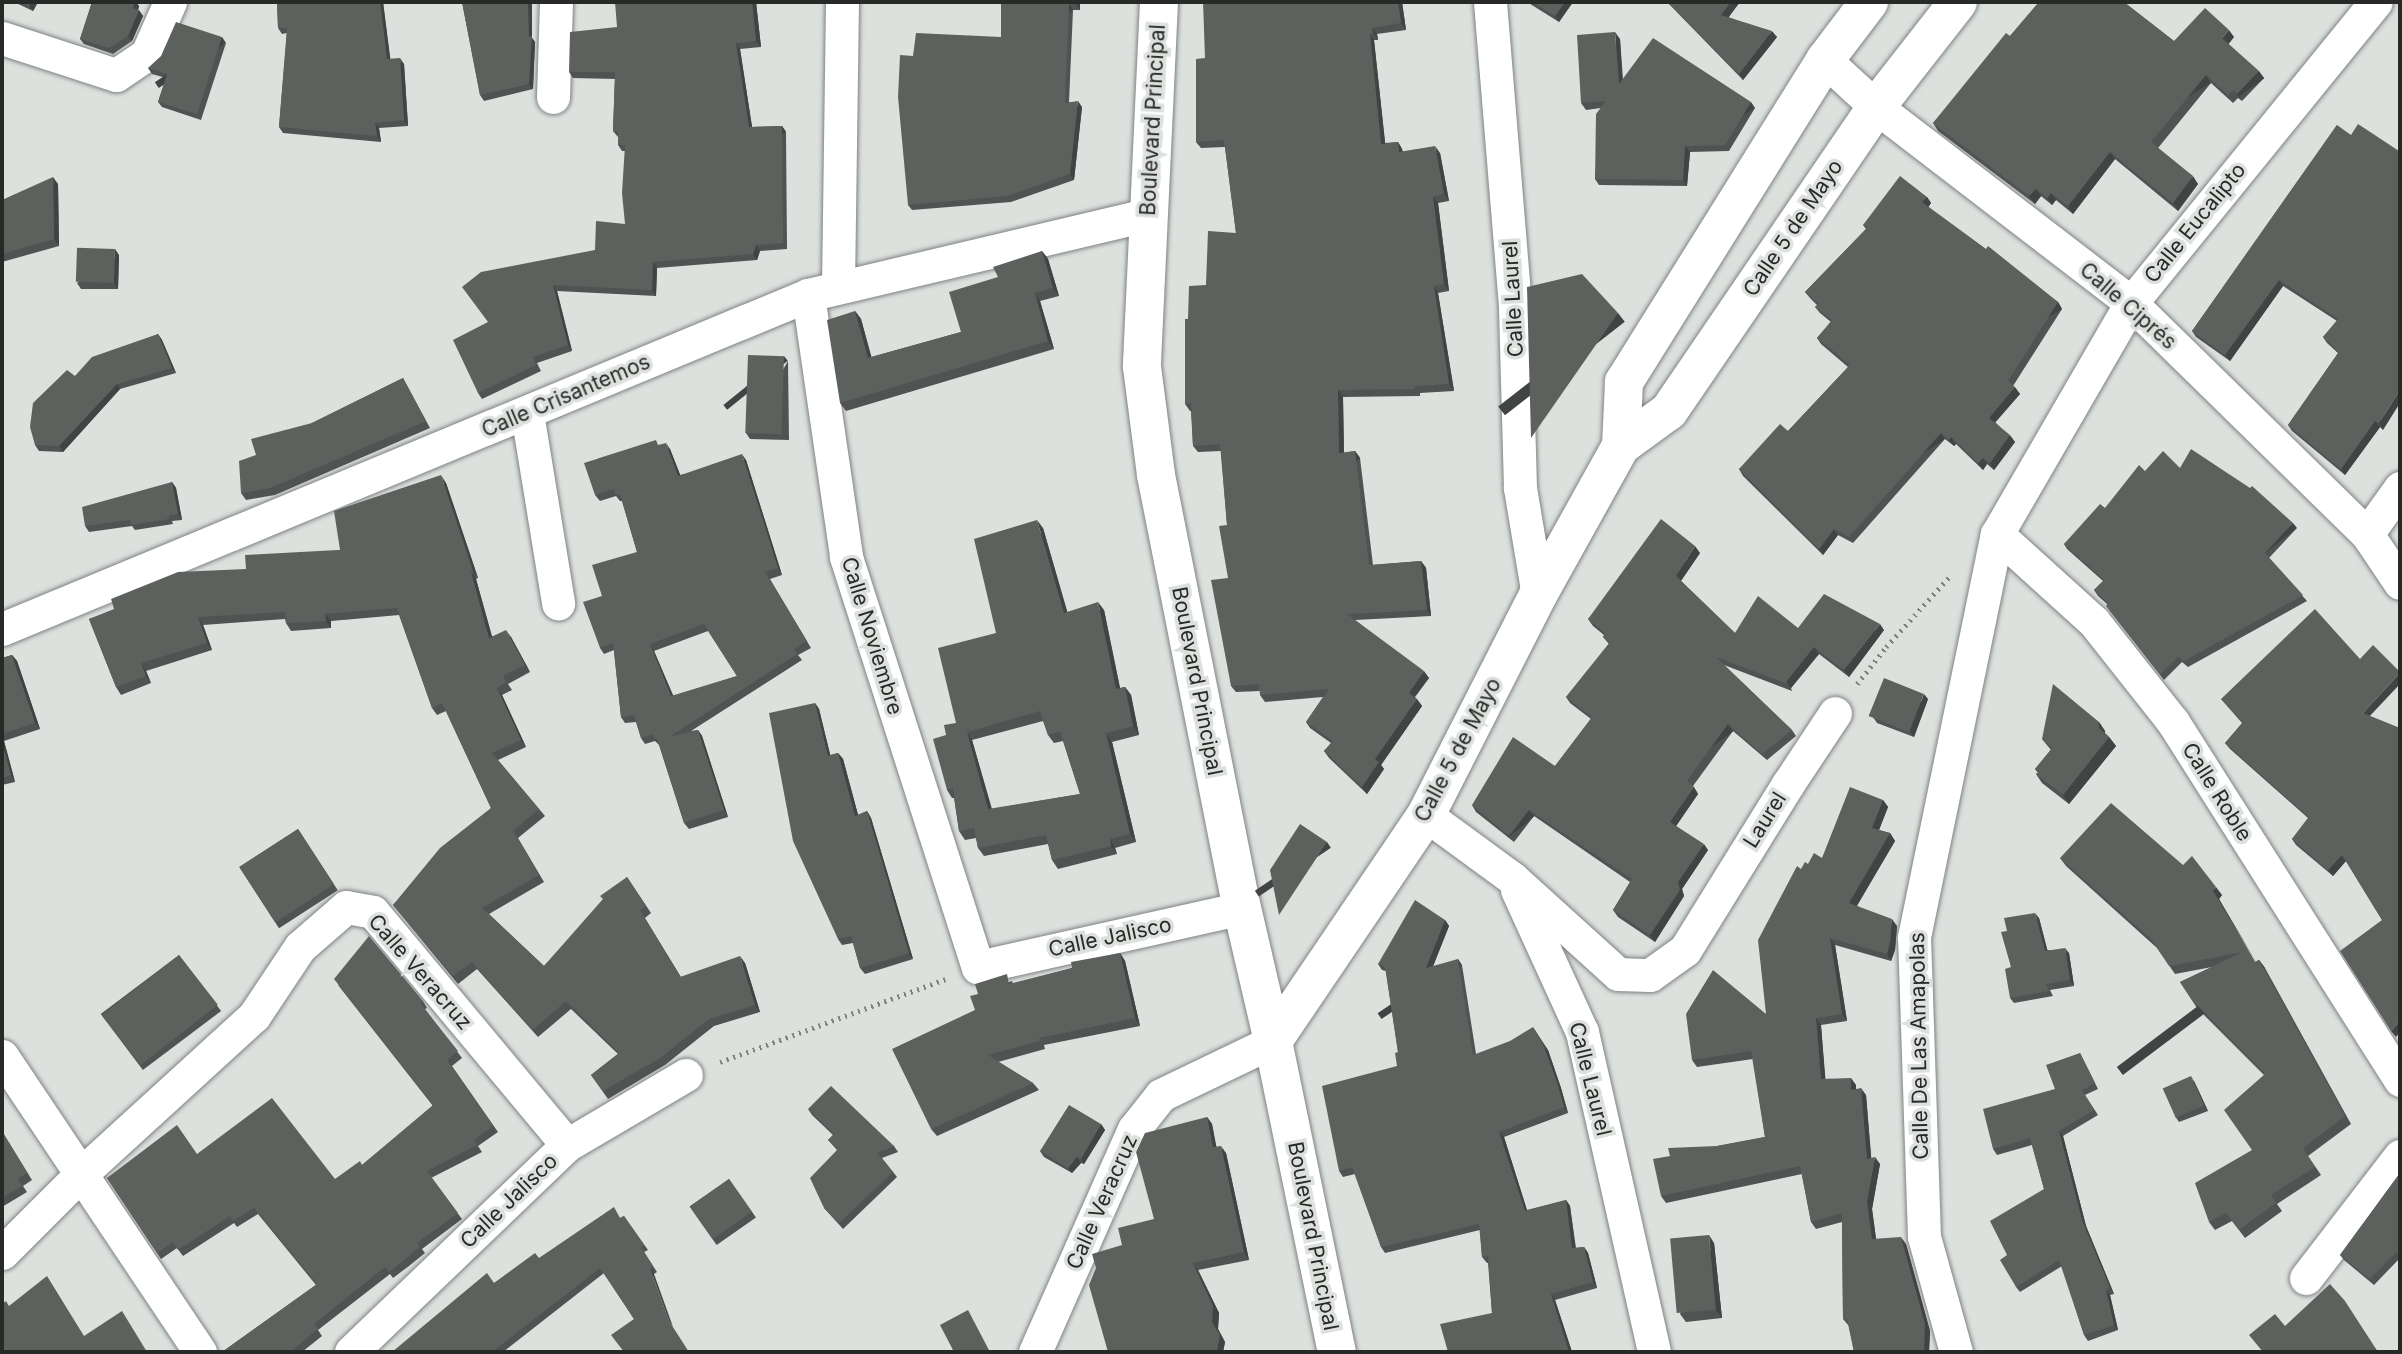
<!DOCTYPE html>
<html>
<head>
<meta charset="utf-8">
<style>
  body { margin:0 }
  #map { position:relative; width:2402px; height:1354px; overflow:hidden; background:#dde1de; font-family:Inter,sans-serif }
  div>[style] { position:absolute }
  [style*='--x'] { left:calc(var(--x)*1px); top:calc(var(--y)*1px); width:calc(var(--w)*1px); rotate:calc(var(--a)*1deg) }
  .path>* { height:4.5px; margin-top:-2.25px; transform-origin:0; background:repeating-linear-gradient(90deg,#7f827f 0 2px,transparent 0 7px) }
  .roads { filter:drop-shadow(0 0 2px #7f8380) drop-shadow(0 0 2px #7f8380) }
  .street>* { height:33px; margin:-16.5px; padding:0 16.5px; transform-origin:16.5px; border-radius:16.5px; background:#fff }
  .secondary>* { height:38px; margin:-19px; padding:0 19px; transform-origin:19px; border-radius:19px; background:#fff }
  .wall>* { inset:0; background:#505351; transform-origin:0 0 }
  .shaded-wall>* { inset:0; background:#414442; transform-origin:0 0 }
  .building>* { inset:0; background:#5d615e; transform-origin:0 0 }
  span { translate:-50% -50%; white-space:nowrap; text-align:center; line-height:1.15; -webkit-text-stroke:7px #dde1de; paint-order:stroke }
  .street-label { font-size:21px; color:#282a28 }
  .frame { position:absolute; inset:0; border:4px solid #282a28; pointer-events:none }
</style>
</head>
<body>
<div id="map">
  <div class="path">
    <div style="--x:1857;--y:684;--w:47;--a:-51.9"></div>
    <div style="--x:1886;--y:647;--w:94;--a:-48"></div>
    <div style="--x:720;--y:1062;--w:240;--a:-20.2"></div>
  </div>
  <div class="roads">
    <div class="street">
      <div style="--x:1490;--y:2;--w:308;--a:85.3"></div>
      <div style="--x:1515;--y:309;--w:179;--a:88.4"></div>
      <div style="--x:1520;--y:488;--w:109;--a:80.5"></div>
      <div style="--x:2;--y:38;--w:120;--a:18"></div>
      <div style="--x:116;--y:75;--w:37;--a:-34"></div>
      <div style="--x:147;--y:54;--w:57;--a:-66.1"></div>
      <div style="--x:1825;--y:60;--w:69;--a:42.7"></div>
      <div style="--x:1876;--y:107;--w:322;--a:37.5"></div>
      <div style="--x:2131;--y:303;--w:330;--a:44.4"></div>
      <div style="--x:2367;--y:534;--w:59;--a:56"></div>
      <div style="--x:553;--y:97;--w:95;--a:-88.2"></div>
      <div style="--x:838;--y:287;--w:285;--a:-89.2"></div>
      <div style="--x:808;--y:295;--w:265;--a:81.7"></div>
      <div style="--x:846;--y:557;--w:431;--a:72.2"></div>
      <div style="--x:978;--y:967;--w:271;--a:-12.6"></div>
      <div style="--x:527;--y:413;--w:193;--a:80.7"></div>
      <div style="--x:1997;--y:534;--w:131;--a:42.2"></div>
      <div style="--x:2094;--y:622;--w:127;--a:51.7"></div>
      <div style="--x:2173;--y:722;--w:424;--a:57.6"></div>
      <div style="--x:2367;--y:534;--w:57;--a:-54.3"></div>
      <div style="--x:2;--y:629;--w:872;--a:-22.51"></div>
      <div style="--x:808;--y:295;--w:348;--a:-13.3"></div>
      <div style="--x:1426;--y:815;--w:107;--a:36.2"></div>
      <div style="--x:1512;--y:878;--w:143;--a:42.2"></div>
      <div style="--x:1618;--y:974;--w:32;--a:2"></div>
      <div style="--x:1650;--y:975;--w:43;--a:-35.5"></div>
      <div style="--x:1685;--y:950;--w:195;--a:-58.2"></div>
      <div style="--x:1788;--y:784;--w:85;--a:-56.5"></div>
      <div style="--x:1517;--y:890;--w:156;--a:65.4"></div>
      <div style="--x:1582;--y:1032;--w:328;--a:77.3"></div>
      <div style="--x:2;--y:1056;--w:356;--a:56.2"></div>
      <div style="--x:2;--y:1253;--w:113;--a:-45"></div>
      <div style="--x:82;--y:1173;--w:233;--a:-42.4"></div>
      <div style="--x:254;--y:1016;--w:83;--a:-56.3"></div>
      <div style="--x:300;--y:947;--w:61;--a:-41"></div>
      <div style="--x:346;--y:907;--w:27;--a:10"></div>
      <div style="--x:373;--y:912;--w:303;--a:50.2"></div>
      <div style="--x:2306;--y:1278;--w:154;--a:-52.4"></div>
      <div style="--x:351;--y:1352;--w:299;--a:-43.8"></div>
      <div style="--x:567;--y:1145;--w:138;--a:-30.5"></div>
      <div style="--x:1035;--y:1352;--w:244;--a:-66.1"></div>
      <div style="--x:1134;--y:1129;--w:43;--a:-51.5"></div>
      <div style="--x:1161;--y:1095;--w:124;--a:-25.7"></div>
      <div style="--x:1956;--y:1352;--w:119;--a:-105.5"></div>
      <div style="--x:1924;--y:1237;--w:300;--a:-91.9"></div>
      <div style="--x:1914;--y:937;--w:411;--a:-78.4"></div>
      <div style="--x:1997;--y:534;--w:267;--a:-59.9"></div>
      <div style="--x:2131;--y:303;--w:388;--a:-50.9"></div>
    </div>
    <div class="secondary">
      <div style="--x:1159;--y:2;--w:365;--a:92.7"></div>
      <div style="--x:1142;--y:367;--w:109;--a:82.6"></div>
      <div style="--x:1156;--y:475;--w:441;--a:78.8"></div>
      <div style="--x:1242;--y:908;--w:137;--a:76.9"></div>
      <div style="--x:1273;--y:1041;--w:318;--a:78.4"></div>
      <div style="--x:1621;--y:446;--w:64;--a:-87.3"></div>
      <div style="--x:1624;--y:382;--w:380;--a:-58"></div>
      <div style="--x:1825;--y:60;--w:73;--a:-52.8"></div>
      <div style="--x:1273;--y:1041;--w:273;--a:-55.9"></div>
      <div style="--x:1426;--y:815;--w:247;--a:-63"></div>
      <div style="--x:1538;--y:595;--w:171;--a:-60.9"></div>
      <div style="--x:1621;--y:446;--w:59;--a:-36.1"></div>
      <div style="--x:1669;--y:411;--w:368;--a:-55.7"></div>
      <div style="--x:1876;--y:107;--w:133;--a:-52"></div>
    </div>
  </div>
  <div class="wall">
    <div style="clip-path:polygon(14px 2px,38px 2px,33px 11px)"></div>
    <div style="clip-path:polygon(92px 2px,136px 2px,139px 6px,138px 10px,143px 16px,132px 41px,113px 54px,84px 44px,80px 39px)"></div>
    <div style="clip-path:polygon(277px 2px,383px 2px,390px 59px,404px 64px,408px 126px,379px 128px,381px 142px,283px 133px,279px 127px,287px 33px,282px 34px,278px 28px)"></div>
    <div style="clip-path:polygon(462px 2px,532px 2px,532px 38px,535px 42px,533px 89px,484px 101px,480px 95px)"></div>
    <div style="clip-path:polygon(756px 2px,761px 47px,740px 49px,752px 127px,782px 126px,786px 132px,787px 249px,760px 251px,757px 260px,657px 268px,656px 296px,557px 291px,572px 351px,537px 363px,541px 371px,482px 399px,478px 393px,488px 322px,595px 250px,625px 224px,625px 151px,622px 151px,618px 145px,618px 137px,613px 131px,615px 79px,573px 78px,569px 72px,617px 27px)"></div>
    <div style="clip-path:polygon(1001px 2px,1080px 2px,1080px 10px,1073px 10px,1069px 102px,1082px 107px,1074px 180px,1011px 202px,912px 210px,908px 205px,913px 56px,1001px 37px)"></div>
    <div style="clip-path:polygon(1402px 2px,1406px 30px,1377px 34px,1378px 40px,1374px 40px,1385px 143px,1398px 142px,1402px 149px,1403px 152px,1440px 153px,1449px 201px,1438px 203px,1449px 291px,1438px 293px,1454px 391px,1420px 393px,1420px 396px,1343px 397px,1344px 453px,1355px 451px,1360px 458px,1373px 565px,1421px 561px,1426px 568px,1431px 616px,1355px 620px,1429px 678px,1415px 697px,1422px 706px,1381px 765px,1384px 769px,1367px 794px,1329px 758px,1324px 751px,1331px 743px,1310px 728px,1306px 722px,1323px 697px,1265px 702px,1260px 695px,1260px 691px,1236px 692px,1231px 686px,1227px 525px,1221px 451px,1198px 452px,1193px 446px,1191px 411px,1190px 411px,1185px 404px,1188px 319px,1206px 285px,1236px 233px,1225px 147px,1201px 148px,1196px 142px,1205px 58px)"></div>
    <div style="clip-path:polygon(1527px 2px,1573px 2px,1559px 22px)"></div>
    <div style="clip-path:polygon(1667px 2px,1740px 2px,1728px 17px,1777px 37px,1743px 80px)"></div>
    <div style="clip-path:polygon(2039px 2px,2126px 2px,2125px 3px,2174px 41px,2234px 37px,2228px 44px,2264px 78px,2242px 101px,2238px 98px,2233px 103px,2211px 83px,2158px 148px,2198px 184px,2178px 211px,2115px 159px,2073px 214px,2056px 200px,2052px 205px,2041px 196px,2035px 204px,1938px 131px,1933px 123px,2010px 36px)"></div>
    <div style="clip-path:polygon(1620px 39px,1623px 79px,1755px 108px,1729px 151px,1690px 152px,1687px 186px,1599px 185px,1595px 179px,1601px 108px,1586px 110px,1581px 103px)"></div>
    <div style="clip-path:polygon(226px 43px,201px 120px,162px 107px,158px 102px,166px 78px,152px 74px,148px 68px)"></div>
    <div style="clip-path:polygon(2337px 125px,2383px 430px,2380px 427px,2345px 475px,2292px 431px,2288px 425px,2338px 353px,2327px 343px,2323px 337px,2337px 321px,2283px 286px,2230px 361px,2196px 337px,2192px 331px)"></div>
    <div style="clip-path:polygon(58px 184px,59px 246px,2px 262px,2px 200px)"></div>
    <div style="clip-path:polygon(1927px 197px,1931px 203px,1928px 207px,2058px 302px,2062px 309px,2013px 386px,2020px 394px,1995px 422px,2015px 442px,1994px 470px,1987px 464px,1983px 470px,1956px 444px,1954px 446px,1945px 439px,1853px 543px,1838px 535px,1823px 555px,1743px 476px,1739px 469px,1788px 431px,1848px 367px,1821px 344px,1817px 338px,1831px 322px,1820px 313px,1815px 307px,1817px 305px,1810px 298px,1805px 292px,1866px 229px,1863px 225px)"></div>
    <div style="clip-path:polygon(1042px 251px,1048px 259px,1059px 296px,1040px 301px,1054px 349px,846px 411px,840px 403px,855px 311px,861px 319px,871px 357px,961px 332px,998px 277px)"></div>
    <div style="clip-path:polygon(119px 255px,118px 289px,81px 289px,77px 283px)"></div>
    <div style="clip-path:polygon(158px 334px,162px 340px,176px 373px,120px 389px,63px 452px,39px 451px,35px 445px,75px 376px)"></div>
    <div style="clip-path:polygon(788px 361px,789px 440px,750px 439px,746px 433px)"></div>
    <div style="clip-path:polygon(403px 378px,430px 428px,275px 495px,246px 500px,241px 493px,256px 455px,312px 423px)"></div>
    <div style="clip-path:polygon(evenodd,659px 445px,670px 449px,680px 475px,746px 460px,782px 575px,770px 579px,811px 648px,798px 655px,802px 660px,691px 731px,698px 730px,702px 736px,728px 817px,689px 829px,684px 823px,659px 745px,655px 741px,645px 744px,641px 738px,636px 722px,625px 723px,621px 717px,614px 650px,604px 654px,600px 648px,602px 596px,637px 552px,622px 501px,620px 501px,616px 496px,600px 501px,595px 495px,659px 445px,708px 631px,737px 676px,673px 696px,654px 651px,708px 631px)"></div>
    <div style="clip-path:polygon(2180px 468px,2297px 528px,2269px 558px,2307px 601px,2188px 667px,2182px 662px,2164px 680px,2110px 611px,2107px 604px,2098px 596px,2094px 590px,2103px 581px,2067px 549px,2064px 544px,2105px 508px)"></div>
    <div style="clip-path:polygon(172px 482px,176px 488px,182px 520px,172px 521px,173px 524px,135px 530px,132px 526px,89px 532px,85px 526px)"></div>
    <div style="clip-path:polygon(446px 483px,478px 578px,476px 579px,492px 636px,511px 637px,530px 672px,508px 684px,512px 690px,502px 695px,526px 747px,498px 760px,545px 816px,518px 838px,544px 882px,489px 914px,544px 966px,627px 877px,651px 913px,645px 918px,681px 977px,745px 963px,760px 1012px,714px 1026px,665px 1065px,608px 1099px,591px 1075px,618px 1054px,571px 1009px,538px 1037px,477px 969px,458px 984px,393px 905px,491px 808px,446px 711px,437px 715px,432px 708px,399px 615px,331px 621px,331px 628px,291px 631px,286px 623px,285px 619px,203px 625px,212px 650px,146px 671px,151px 683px,121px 695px,116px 687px,89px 619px,246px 569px,340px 550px)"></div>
    <div style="clip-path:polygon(evenodd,1043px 528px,1067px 612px,1104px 610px,1120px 688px,1125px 687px,1131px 695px,1139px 735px,1112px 742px,1136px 842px,1115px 848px,1117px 854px,1058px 869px,1052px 860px,1048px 844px,984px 856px,978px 848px,976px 838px,965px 840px,959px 831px,954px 798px,952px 798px,947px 790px,946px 735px,956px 723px,1043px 528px,1043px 721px,1048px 735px,1054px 743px,1063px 741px,1080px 794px,992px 809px,972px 740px,1043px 721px)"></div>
    <div style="clip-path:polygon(1700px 553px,1681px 581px,1735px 633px,1798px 628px,1884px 630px,1849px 677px,1819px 654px,1791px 688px,1792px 691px,1724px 665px,1792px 730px,1796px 736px,1767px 760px,1733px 731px,1693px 786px,1698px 794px,1676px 826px,1708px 850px,1682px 889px,1684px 896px,1655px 942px,1618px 917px,1613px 910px,1630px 882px,1534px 816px,1514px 842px,1476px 812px,1472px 805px,1555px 766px,1591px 719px,1570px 703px,1566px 697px,1609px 644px,1603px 637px,1604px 635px,1593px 626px,1588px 619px)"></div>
    <div style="clip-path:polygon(12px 655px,17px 661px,40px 729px,4px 741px,15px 782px,2px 785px,2px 658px)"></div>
    <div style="clip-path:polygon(1928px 699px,1914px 737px,1877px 723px,1873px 717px)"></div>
    <div style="clip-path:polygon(2221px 699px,2370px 716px,2396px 1037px,2382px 920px,2346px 861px,2333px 876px,2296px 845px,2292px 839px,2308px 818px,2230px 749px,2225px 743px,2242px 723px)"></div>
    <div style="clip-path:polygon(815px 703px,819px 709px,830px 755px,838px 753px,843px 759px,858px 815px,867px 811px,871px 818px,913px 959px,865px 974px,860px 968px,853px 943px,842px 945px,838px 939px)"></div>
    <div style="clip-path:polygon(2099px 722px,2105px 731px,2105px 733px,2109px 737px,2116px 746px,2069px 804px,2042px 783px,2036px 774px,2038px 773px,2035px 769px,2051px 750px,2042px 739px)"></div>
    <div style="clip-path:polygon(1883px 800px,1888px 807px,1879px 830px,1890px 833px,1895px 841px,1857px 906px,1897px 926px,1895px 950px,1891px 961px,1835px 945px,1847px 1021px,1821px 1025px,1825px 1079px,1856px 1085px,1856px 1089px,1866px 1095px,1871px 1158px,1880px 1164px,1872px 1209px,1876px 1239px,1906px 1244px,1930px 1331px,1929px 1352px,1854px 1352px,1849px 1326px,1843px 1319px,1842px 1222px,1816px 1229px,1811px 1222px,1802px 1174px,1666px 1203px,1661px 1196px,1717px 1146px,1765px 1137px,1753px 1059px,1697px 1067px,1692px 1060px,1766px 1014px,1801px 869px,1808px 864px,1822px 858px)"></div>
    <div style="left:298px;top:829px;width:73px;height:70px;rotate:57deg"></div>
    <div style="clip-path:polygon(2060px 858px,2183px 865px,2222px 895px,2219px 899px,2255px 962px,2259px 960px,2265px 968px,2351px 1124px,2308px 1156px,2321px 1175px,2277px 1204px,2282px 1211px,2245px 1238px,2232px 1221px,2215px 1230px,2209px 1222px,2252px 1150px,2264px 1075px,2197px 1008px,2180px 982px,2212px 967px,2175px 974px,2157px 948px,2066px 866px)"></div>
    <div style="clip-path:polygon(2039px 918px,2047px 950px,2069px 953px,2074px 986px,2050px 990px,2053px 996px,2014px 1003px,2010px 998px,2011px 967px,2007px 931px)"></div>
    <div style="clip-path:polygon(1445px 920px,1449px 926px,1433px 966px,1462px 965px,1476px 1054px,1548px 1050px,1561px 1088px,1568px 1113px,1504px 1137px,1527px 1210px,1566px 1200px,1570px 1206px,1576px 1248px,1584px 1247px,1588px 1253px,1597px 1288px,1555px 1300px,1572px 1352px,1446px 1352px,1492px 1313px,1488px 1263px,1487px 1263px,1482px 1257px,1480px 1230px,1385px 1253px,1381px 1247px,1355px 1174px,1343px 1177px,1339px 1171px,1397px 1066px,1398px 1052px,1386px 971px,1382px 970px,1378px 964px)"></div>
    <div style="clip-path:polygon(1120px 953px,1125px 961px,1140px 1026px,1044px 1045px,1045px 1049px,998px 1062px,1033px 1083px,1039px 1090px,937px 1136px,931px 1129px,975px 1010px,978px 994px,1012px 981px,1013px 984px,1072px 968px)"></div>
    <div style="left:179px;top:955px;width:70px;height:98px;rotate:53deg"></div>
    <div style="clip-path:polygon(338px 985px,423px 1001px,427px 1008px,425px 1009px,462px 1058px,452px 1066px,498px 1132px,478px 1146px,482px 1152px,431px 1178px,462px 1219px,422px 1249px,425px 1253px,409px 1266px,393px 1278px,390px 1274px,318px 1330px,322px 1336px,302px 1352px,222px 1352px,316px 1285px,258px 1214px,237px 1227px,234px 1223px,183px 1256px,177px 1248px,161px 1259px,107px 1178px,197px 1154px,335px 1179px,362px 1165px,433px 1106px)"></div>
    <div style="clip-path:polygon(2080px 1053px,2098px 1089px,2085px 1095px,2098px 1115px,2063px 1136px,2086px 1226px,2114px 1294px,2110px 1295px,2118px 1330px,2088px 1341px,2084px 1335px,2062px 1266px,2020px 1292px,2016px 1287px,2007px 1255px,2044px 1189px,2032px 1145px,1997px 1155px,1993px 1149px,2055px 1089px)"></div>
    <div style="clip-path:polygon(2194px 1081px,2208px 1111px,2179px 1122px,2175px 1116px)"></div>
    <div style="clip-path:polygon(808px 1109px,894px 1146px,898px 1152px,882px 1158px,897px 1177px,843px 1229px,824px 1208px,837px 1150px,828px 1140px,833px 1135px,812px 1115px)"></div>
    <div style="clip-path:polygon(1207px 1117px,1212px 1124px,1216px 1147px,1226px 1153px,1249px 1260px,1198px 1270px,1219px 1313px,1218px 1329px,1225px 1342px,1223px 1352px,1108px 1352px,1122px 1245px,1154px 1219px)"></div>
    <div style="clip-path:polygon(1101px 1124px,1105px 1130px,1084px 1164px,1081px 1163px,1072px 1173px,1044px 1157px,1040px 1151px)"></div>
    <div style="clip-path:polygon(2px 1131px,32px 1180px,23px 1186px,27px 1192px,2px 1207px)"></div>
    <div style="clip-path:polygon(2400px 1173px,2400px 1258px,2374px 1285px,2344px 1260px,2340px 1255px)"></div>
    <div style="left:729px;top:1179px;width:47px;height:48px;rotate:55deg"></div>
    <div style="clip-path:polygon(624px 1216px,648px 1250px,644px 1252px,657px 1272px,654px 1274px,634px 1319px,604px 1273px,503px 1352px,392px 1352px,494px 1283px,539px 1258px)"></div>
    <div style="clip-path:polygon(1714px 1243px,1722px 1318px,1686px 1322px,1680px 1314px)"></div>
  </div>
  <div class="shaded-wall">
    <div style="clip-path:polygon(31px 2px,38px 2px,33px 11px,29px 6px)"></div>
    <div style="clip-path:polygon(135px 2px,139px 6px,137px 14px,133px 8px)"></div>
    <div style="clip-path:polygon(380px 2px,383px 2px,391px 64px,387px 59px)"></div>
    <div style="clip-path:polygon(528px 2px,532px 2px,532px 38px,535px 42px,533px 89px,529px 84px)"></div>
    <div style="clip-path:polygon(752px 2px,756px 2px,761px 47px,756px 41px)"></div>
    <div style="clip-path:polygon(1076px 2px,1080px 2px,1080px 10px,1076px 4px)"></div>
    <div style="clip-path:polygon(1398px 2px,1402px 2px,1406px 30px,1401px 23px)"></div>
    <div style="clip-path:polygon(1565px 2px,1573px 2px,1559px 22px,1555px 16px)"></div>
    <div style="clip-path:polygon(1731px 2px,1740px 2px,1726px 21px,1721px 15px)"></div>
    <div style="left:1069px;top:4px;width:7px;height:99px;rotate:56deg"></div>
    <div style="clip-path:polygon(139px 10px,143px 16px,132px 41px,128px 36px)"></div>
    <div style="clip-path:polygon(1372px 28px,1377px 34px,1378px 40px,1373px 33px)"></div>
    <div style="clip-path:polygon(2229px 30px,2234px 37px,2227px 46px,2222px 38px)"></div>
    <div style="clip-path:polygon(1772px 31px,1777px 37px,1743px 80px,1739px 74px)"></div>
    <div style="clip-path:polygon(1615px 32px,1620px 39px,1623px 91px,1619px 84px)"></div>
    <div style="clip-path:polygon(1370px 34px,1374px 40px,1386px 151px,1381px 144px)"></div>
    <div style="left:222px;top:37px;width:7px;height:81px;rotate:56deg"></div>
    <div style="clip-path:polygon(736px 43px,740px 49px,753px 133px,749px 127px)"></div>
    <div style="clip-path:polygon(400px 58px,404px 64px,408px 126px,404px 120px)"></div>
    <div style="left:2259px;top:71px;width:9px;height:32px;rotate:54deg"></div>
    <div style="left:2206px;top:75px;width:9px;height:87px;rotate:58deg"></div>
    <div style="clip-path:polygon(1078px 101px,1082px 107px,1074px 180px,1070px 174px)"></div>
    <div style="left:1751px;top:102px;width:7px;height:50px;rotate:56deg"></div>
    <div style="clip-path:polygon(375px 123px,379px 128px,381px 142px,377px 136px)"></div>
    <div style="left:782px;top:126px;width:7px;height:117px;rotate:56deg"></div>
    <div style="clip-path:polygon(1398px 142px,1402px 149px,1404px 159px,1399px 152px)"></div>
    <div style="clip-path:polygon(1435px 146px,1440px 153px,1449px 201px,1444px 194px)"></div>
    <div style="clip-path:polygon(1685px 146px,1690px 152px,1687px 186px,1683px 180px)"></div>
    <div style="clip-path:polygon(2110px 152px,2115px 159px,2073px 214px,2068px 206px)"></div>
    <div style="clip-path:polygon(2193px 176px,2198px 184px,2178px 211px,2173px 203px)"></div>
    <div style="clip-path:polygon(53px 177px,58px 184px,59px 246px,54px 239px)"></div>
    <div style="clip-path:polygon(2036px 189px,2041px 196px,2035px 204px,2029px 196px)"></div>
    <div style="clip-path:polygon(2051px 193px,2056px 200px,2052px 205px,2047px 198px)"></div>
    <div style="clip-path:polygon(1433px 197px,1438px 203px,1449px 291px,1444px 284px)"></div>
    <div style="clip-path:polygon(1927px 197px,1931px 203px,1927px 209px,1922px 202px)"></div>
    <div style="clip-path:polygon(756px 245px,760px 251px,757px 260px,753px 254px)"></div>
    <div style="clip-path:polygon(115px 249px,119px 255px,118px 289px,114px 283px)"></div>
    <div style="clip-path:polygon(1042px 251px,1048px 259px,1059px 296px,1053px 288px)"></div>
    <div style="clip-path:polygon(653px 262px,657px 268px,656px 296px,652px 290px)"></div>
    <div style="clip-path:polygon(2279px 280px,2283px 286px,2230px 361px,2225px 355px)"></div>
    <div style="clip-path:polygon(553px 285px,557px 291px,572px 351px,568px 345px)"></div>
    <div style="clip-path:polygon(1434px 286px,1438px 293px,1454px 391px,1449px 384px)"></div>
    <div style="clip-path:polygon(1035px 293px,1040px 301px,1054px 349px,1048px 341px)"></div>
    <div style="left:2058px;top:302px;width:8px;height:93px;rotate:60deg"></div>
    <div style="clip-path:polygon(855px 311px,861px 319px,874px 366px,868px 358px)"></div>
    <div style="left:1618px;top:313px;width:11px;height:152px;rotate:52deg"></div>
    <div style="clip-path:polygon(158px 334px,162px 340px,176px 373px,172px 368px)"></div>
    <div style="left:784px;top:356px;width:6px;height:78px;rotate:51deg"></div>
    <div style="clip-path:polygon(117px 384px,120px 389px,63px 452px,59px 446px)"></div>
    <div style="clip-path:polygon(2015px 387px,2020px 394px,1994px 424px,1989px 418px)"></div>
    <div style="clip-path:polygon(1338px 390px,1343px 397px,1344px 460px,1339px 453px)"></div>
    <div style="clip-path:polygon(2400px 390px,2400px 403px,2383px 430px,2379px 423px)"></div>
    <div style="clip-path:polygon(2375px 421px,2380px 427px,2345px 475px,2341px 469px)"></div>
    <div style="left:1941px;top:433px;width:7px;height:139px;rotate:56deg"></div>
    <div style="clip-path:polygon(2010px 435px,2015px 442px,1994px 470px,1990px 463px)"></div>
    <div style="clip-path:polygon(1951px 437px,1956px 444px,1954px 446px,1949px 440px)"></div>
    <div style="clip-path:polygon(666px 443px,670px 449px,683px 482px,678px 476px)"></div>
    <div style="left:1355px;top:451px;width:9px;height:115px;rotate:54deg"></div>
    <div style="clip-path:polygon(742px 454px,746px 460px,782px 575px,778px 568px)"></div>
    <div style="clip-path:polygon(1983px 458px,1987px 464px,1983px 470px,1978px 463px)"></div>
    <div style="clip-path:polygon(441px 475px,446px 483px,478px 578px,473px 571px)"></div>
    <div style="clip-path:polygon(172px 482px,176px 488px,182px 520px,178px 514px)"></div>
    <div style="clip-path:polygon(1037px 520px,1043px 528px,1070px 621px,1064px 613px)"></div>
    <div style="left:2293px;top:523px;width:6px;height:41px;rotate:51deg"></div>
    <div style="clip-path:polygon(1834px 529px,1838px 535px,1823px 555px,1819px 549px)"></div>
    <div style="clip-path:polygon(1695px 546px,1700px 553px,1680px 582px,1676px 576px)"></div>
    <div style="clip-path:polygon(1421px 561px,1426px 568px,1431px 616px,1427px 610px)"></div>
    <div style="clip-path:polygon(471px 572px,476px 579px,494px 645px,489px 638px)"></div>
    <div style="clip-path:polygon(1098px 602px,1104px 610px,1122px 698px,1116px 689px)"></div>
    <div style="clip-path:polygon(325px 614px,331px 621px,331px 628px,326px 621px)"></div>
    <div style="clip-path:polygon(198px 617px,203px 625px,212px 650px,207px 643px)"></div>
    <div style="clip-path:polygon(1880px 624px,1884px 630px,1849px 677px,1844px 670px)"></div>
    <div style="clip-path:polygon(506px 630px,511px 637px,530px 672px,525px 665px)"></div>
    <div style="clip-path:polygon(650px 644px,654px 651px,676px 702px,671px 696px)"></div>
    <div style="clip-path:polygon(1814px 647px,1819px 654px,1791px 688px,1786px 682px)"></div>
    <div style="clip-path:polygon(12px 655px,17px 661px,40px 729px,35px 723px)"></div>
    <div style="clip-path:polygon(141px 663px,146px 671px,151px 683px,146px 676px)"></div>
    <div style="clip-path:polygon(1424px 671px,1429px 678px,1413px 699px,1409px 693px)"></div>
    <div style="clip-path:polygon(2400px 673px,2400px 684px,2367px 719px,2363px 713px)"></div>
    <div style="clip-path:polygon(1125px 687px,1131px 695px,1139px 735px,1133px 726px)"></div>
    <div style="clip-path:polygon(497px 688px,502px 695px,526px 747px,521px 740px)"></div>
    <div style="clip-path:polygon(1924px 694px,1928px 699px,1914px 737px,1910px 731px)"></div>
    <div style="clip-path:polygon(1417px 699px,1422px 706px,1381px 765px,1384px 769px,1367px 794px,1362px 787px,1375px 759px)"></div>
    <div style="clip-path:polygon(815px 703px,819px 709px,832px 762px,828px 756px)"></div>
    <div style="clip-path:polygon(2099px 722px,2105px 731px,2105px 737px,2099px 728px)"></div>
    <div style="left:1728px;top:724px;width:9px;height:70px;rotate:54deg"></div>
    <div style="clip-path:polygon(698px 730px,702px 736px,728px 817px,724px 810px)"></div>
    <div style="clip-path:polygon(967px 732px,972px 740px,994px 818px,988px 809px)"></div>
    <div style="clip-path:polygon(1106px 733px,1112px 742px,1136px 842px,1130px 834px)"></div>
    <div style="clip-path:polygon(2109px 737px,2116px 746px,2069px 804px,2063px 795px)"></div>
    <div style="clip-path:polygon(2px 738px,4px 741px,15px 782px,11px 775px,2px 743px)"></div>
    <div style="clip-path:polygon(838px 753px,843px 759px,860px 822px,855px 816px)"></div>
    <div style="clip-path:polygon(1694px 787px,1698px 794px,1674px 829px,1670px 822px)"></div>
    <div style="clip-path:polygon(1883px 800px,1888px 807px,1877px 835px,1872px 828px)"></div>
    <div style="left:1529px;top:810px;width:8px;height:33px;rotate:50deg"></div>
    <div style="clip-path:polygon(867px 811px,871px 818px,913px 959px,909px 953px)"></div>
    <div style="clip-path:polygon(1890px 833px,1895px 841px,1854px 910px,1849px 903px)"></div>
    <div style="clip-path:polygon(1110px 839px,1115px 848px,1117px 854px,1111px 846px)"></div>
    <div style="left:1327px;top:842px;width:7px;height:87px;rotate:56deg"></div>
    <div style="clip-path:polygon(1704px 844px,1708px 850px,1682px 889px,1684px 896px,1655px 942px,1650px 935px,1678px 882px)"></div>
    <div style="clip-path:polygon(2342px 855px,2346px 861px,2333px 876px,2328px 870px)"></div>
    <div style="clip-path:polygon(2216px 887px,2222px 895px,2219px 899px,2261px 970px,2213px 891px)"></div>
    <div style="clip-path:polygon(2035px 913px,2039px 918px,2049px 956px,2045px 951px)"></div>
    <div style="clip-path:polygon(1892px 919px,1897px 926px,1895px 950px,1891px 961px,1887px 954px)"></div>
    <div style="clip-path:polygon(1445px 920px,1449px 926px,1430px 974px,1426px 968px)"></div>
    <div style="clip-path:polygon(1830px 938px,1835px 945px,1847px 1021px,1842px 1014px)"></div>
    <div style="clip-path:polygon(2065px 948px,2069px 953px,2074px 986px,2070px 980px)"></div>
    <div style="clip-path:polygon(1120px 953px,1125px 961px,1140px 1026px,1135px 1018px)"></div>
    <div style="clip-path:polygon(740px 956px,745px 963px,760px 1012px,755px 1005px)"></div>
    <div style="left:1458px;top:959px;width:7px;height:97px;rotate:56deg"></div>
    <div style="left:2259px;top:960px;width:10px;height:178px;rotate:53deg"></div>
    <div style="clip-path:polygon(1816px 1018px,1821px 1025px,1826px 1086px,1821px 1079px)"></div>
    <div style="clip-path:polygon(2400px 1021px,2400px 1032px,2396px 1037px,2391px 1031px)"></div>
    <div style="clip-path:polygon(1533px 1027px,1548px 1050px,1561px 1088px,1568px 1113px,1564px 1107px)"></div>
    <div style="clip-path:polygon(2191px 1076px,2194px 1081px,2208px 1111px,2204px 1105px)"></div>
    <div style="clip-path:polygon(1851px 1078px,1856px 1085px,1856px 1097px,1851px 1090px)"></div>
    <div style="clip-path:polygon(1861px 1088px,1866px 1095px,1872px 1166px,1867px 1159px)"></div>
    <div style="clip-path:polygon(1207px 1117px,1212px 1124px,1218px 1155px,1213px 1147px)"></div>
    <div style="clip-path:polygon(1101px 1124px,1105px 1130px,1084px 1164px,1081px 1159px)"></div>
    <div style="clip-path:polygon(2059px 1131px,2063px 1136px,2086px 1226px,2114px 1294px,2110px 1288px,2082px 1220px)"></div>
    <div style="clip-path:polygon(1499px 1132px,1504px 1137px,1529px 1217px,1525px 1211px)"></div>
    <div style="clip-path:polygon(1221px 1146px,1226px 1153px,1249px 1260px,1244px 1252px)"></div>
    <div style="clip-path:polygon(1077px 1157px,1081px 1163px,1072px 1173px,1068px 1168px)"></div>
    <div style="clip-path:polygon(1875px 1157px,1880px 1164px,1872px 1209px,1877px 1246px,1872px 1239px,1867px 1202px)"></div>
    <div style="clip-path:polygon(1566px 1200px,1570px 1206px,1576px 1254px,1572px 1248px)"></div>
    <div style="clip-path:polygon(1709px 1235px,1714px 1243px,1722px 1318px,1716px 1310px)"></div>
    <div style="clip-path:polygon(1901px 1237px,1906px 1244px,1930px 1331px,1929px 1352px,1924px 1352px)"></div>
    <div style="clip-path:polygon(1584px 1247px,1588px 1253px,1597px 1288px,1593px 1282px)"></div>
    <div style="clip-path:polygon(1193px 1263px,1198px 1270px,1219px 1313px,1218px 1329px,1225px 1342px,1223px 1352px,1217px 1352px,1212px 1322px)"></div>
    <div style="clip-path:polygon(650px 1268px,654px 1274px,673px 1327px,669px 1321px)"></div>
    <div style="clip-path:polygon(2106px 1290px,2110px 1295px,2118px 1330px,2114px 1325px)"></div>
    <div style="clip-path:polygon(1551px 1294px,1555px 1300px,1572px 1352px,1569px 1352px)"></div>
  </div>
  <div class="building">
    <div style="clip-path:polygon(21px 2px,31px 2px,29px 6px)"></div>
    <div style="clip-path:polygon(92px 2px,135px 2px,133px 8px,139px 10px,128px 36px,109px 48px,80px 39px)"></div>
    <div style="clip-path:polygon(277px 2px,380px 2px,387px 59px,400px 58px,404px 120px,375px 123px,377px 136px,279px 127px,287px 28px,278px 28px)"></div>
    <div style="clip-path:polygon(462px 2px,528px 2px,529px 37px,532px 36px,529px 84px,480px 95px)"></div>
    <div style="clip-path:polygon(615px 2px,752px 2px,756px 41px,736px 43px,749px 127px,782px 126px,783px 243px,756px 245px,753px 254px,653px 262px,652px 290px,553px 285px,568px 345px,533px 357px,536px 365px,478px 393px,453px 340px,488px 322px,462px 287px,481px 272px,595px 250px,596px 221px,625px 224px,622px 193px,625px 145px,618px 145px,618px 131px,613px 131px,615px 72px,569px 72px,570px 32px,617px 27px)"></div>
    <div style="clip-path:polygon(1001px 2px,1076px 2px,1076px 4px,1069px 4px,1065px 103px,1078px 101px,1070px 174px,1007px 196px,908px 205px,898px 97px,900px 55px,913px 56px,916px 33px,1001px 37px)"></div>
    <div style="clip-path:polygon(1203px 2px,1398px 2px,1401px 23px,1372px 28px,1373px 33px,1370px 34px,1381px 144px,1398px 142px,1399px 152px,1435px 146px,1444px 194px,1433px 197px,1444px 284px,1434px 286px,1449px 384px,1415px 386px,1415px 389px,1338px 390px,1339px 453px,1355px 451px,1369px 565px,1421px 561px,1427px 610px,1347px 614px,1424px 671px,1409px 693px,1417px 699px,1375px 759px,1379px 762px,1362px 787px,1324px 751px,1333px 741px,1306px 722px,1329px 689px,1260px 695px,1259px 684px,1231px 686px,1211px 580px,1228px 578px,1219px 526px,1227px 525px,1220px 444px,1193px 446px,1191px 403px,1185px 404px,1185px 319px,1188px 319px,1189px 286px,1206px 285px,1208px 231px,1236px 233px,1224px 140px,1196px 142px,1196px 59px,1205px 58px)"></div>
    <div style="clip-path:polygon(1532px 2px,1565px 2px,1555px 16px)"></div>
    <div style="clip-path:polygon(1668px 2px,1731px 2px,1721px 15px,1772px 31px,1739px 74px)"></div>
    <div style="clip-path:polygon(2039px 2px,2124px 2px,2174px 41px,2205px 8px,2229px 30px,2222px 38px,2259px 71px,2237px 94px,2233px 90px,2228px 95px,2206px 75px,2151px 142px,2193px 176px,2173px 203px,2110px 152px,2068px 206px,2051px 193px,2047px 198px,2036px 189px,2029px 196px,1933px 123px,2006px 33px,2010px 36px)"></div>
    <div style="clip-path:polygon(176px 22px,222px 37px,197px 114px,158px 102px,167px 74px,148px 68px,161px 56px)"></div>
    <div style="clip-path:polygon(1615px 32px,1619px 84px,1653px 38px,1751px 102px,1725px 145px,1685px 146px,1683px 180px,1595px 179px,1596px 114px,1606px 101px,1581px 103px,1577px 35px)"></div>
    <div style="clip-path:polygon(2358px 124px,2399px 151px,2400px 150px,2400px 390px,2379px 423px,2375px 421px,2341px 469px,2288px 425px,2339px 352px,2323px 337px,2338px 319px,2279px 280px,2225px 355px,2192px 331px,2337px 125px,2351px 135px)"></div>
    <div style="clip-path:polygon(1900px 176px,1927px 197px,1922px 202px,1986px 249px,1988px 246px,2058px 302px,2008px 381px,2015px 387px,1989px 418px,2010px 435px,1990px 463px,1983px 458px,1978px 463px,1951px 437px,1949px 440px,1941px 433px,1849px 537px,1834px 529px,1819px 549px,1739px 469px,1780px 424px,1788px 431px,1850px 365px,1817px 338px,1832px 320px,1815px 307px,1819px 304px,1805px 292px,1867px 228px,1863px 225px)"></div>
    <div style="clip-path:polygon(53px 177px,54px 239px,2px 254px,2px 200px)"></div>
    <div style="left:115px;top:249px;width:34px;height:38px;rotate:92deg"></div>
    <div style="clip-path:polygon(1042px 251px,1053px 288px,1035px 293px,1048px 341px,840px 403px,827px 320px,855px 311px,868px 358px,961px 332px,949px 292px,998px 277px,993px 267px)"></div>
    <div style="clip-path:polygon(1582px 274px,1618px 313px,1531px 438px,1527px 287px)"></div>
    <div style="clip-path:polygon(158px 334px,172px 368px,117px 384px,59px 446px,35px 445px,30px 427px,33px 403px,67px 370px,75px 376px,92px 357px)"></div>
    <div style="left:748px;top:355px;width:36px;height:78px;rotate:2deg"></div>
    <div style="clip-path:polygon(403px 378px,426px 421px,270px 488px,241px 493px,239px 461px,256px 455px,251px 439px,312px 423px)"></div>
    <div style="clip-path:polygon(evenodd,656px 440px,658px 445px,666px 443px,678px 476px,742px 454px,778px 568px,765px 572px,807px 641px,794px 649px,797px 654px,669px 737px,698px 730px,724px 810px,684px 823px,657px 738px,654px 739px,653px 734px,641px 738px,634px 715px,621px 717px,613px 643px,600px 648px,583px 602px,602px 596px,592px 565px,637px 552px,620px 494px,616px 495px,614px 489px,595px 495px,584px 463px,656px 440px,704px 624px,737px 676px,671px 696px,650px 644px,704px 624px)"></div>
    <div style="clip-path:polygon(2191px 449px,2250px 488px,2252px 486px,2293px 523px,2265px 553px,2303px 595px,2184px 661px,2178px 657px,2160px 674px,2106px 606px,2108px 603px,2094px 590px,2104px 580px,2064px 544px,2100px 504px,2105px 508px,2139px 465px,2145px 471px,2163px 451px,2180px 468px)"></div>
    <div style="clip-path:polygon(441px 475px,473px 571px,471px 572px,489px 638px,506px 630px,525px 665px,503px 676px,506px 682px,497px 688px,521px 740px,492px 753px,539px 809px,513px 831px,539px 875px,482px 908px,544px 966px,603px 899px,600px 896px,627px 877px,646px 906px,640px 910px,680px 977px,740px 956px,755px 1005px,709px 1019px,660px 1058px,603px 1091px,591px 1075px,619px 1053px,566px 1001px,533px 1030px,472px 962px,453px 976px,393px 905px,440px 848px,491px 808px,442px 703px,432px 708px,397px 608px,325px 614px,326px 621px,286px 623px,285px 612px,198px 617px,207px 643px,141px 663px,146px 676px,116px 687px,89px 619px,114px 609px,111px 599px,178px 572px,246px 569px,245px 555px,340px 550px,334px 511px)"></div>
    <div style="clip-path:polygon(172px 482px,178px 514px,169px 515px,169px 519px,131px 525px,130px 520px,85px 526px,82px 507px)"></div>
    <div style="clip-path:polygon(1661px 519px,1695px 546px,1676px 576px,1735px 633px,1758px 596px,1798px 628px,1824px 594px,1880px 624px,1844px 670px,1814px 647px,1786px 682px,1788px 684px,1716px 657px,1792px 730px,1762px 754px,1728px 724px,1687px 781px,1694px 787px,1670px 822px,1704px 844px,1678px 882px,1680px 890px,1650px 935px,1613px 910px,1632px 879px,1529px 810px,1509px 836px,1472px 805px,1513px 737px,1555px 766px,1592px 717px,1566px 697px,1610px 642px,1603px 637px,1605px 633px,1588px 619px)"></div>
    <div style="clip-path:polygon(evenodd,1037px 520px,1064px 613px,1098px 602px,1116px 689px,1125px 687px,1133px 726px,1106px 733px,1130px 834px,1110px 839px,1111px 846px,1052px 860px,1046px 835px,978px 848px,974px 828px,959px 831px,953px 788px,947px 790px,933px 739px,946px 735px,944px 725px,956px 723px,938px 648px,996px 633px,974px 539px,1037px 520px,1040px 711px,1048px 735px,1060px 731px,1080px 794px,988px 809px,967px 732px,1040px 711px)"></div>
    <div style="clip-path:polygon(2315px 609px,2360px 659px,2373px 645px,2400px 672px,2400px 673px,2363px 713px,2400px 728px,2400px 801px,2398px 804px,2400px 807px,2400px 1021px,2391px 1031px,2340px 951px,2382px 920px,2342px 855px,2328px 870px,2292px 839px,2309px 817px,2225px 743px,2243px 723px,2221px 699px)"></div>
    <div style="clip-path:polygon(12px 655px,35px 723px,2px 734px,2px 658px)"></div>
    <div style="left:1884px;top:678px;width:43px;height:41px;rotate:22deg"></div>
    <div style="clip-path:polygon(2053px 684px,2099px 722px,2099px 728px,2109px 737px,2063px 795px,2036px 774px,2039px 772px,2035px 769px,2052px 748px,2042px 739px)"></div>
    <div style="clip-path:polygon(815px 703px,828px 756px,838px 753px,855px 816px,867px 811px,909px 953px,860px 968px,851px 936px,838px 939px,793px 841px,769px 713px)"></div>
    <div style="clip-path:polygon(2px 743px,11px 775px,2px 778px)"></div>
    <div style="clip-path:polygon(1850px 787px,1883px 800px,1872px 828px,1890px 833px,1849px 903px,1892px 919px,1890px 943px,1887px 954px,1830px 938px,1842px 1014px,1816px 1018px,1821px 1079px,1851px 1078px,1851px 1090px,1861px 1088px,1867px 1159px,1875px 1157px,1867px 1202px,1872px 1239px,1901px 1237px,1925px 1324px,1924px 1352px,1854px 1352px,1847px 1319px,1843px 1319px,1842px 1213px,1811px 1222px,1800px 1166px,1661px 1196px,1653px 1159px,1670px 1156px,1668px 1148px,1717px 1146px,1765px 1137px,1751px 1051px,1692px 1060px,1686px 1014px,1713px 970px,1766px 1014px,1758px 940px,1797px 866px,1801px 869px,1805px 862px,1808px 864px,1814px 853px,1822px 858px)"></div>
    <div style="clip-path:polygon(2111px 803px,2183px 865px,2192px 856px,2216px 887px,2213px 891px,2255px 962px,2259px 960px,2345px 1116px,2303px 1148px,2315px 1167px,2271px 1195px,2276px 1203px,2239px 1230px,2226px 1213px,2209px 1222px,2195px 1183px,2252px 1150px,2224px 1110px,2265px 1074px,2192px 1000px,2180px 982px,2243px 952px,2169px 966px,2152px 940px,2060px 858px)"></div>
    <div style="clip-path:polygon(1300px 824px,1327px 842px,1279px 915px,1270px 870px)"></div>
    <div style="left:298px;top:829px;width:66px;height:70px;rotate:57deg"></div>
    <div style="clip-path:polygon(1415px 900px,1445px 920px,1426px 968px,1458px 959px,1473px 1055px,1510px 1041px,1533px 1027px,1543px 1044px,1557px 1082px,1564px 1107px,1499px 1132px,1525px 1211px,1566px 1200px,1572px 1248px,1584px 1247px,1593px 1282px,1551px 1294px,1569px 1352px,1446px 1352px,1448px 1352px,1440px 1324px,1492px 1313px,1488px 1256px,1482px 1257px,1479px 1224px,1381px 1247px,1352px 1167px,1339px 1171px,1322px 1086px,1397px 1066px,1395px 1053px,1398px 1052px,1385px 967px,1378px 964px)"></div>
    <div style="clip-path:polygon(2035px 913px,2045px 951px,2065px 948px,2070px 980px,2046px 984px,2049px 991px,2010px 998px,2005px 969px,2011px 967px,2001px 932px,2007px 931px,2004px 918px)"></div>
    <div style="clip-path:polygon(369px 936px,423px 1001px,420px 1003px,458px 1051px,447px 1060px,493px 1126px,474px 1140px,477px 1145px,427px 1171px,458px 1213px,417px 1243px,420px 1247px,389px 1272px,385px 1267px,314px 1324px,318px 1329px,290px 1352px,222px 1352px,317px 1284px,254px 1208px,233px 1221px,230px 1216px,178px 1250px,173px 1242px,157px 1253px,107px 1178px,177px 1125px,197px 1154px,272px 1098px,335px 1179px,360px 1161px,362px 1165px,433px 1105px,334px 979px)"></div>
    <div style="clip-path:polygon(1120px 953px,1135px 1018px,1039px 1038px,1040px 1041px,988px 1055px,1033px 1083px,931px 1129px,892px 1049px,975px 1010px,970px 996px,978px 994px,975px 984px,1007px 974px,1009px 984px,1072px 968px,1071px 962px)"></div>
    <div style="left:179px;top:955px;width:63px;height:98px;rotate:52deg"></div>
    <div style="clip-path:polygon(2080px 1053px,2095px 1083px,2082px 1090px,2094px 1110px,2059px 1131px,2082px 1220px,2110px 1288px,2106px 1290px,2114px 1325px,2084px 1335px,2059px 1260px,2016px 1287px,2000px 1260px,2007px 1255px,1990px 1221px,2044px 1189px,2030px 1138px,1993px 1149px,1983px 1109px,2055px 1089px,2046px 1065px)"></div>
    <div style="left:2191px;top:1076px;width:32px;height:31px;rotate:66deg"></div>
    <div style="clip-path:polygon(831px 1086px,894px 1146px,877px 1153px,893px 1172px,839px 1223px,824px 1208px,810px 1178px,838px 1149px,828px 1140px,834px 1134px,808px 1109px)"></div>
    <div style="clip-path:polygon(1069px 1105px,1101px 1124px,1081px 1159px,1077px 1157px,1068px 1168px,1040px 1151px)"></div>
    <div style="clip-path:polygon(1207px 1117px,1213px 1147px,1221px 1146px,1244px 1252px,1193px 1263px,1213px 1306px,1212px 1322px,1220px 1335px,1217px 1352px,1108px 1352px,1089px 1285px,1096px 1268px,1092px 1254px,1122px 1245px,1118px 1228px,1154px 1219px,1136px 1152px,1145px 1133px)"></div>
    <div style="clip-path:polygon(2px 1132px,27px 1173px,18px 1179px,22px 1186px,2px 1198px)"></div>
    <div style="clip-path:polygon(2400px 1173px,2400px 1256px,2396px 1252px,2370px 1279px,2340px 1255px)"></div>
    <div style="left:729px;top:1179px;width:40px;height:48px;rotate:55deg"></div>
    <div style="clip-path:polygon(614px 1207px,620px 1218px,624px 1216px,644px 1245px,641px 1247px,653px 1266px,650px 1268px,669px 1321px,689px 1352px,624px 1352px,611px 1335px,634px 1319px,600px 1268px,492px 1352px,392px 1352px,487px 1273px,494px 1283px,535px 1253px,539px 1258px)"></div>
    <div style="left:1709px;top:1235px;width:75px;height:39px;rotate:85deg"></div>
    <div style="clip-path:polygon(47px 1276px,84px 1336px,122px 1311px,147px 1352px,2px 1352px,2px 1304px,6px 1301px,9px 1306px)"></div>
    <div style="clip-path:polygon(2330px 1284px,2345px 1301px,2378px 1352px,2263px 1352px,2249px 1335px,2275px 1314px,2285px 1326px)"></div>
    <div style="clip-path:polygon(968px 1310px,990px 1352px,954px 1352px,940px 1325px)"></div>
  </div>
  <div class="street-label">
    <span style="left:1153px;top:120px;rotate:-87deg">Boulevard Principal</span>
    <span style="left:2195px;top:223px;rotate:-51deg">Calle Eucalipto</span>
    <span style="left:1793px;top:228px;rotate:-56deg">Calle 5 de Mayo</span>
    <span style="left:1513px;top:299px;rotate:-93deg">Calle Laurel</span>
    <span style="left:2128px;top:306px;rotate:41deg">Calle Ciprés</span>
    <span style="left:566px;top:396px;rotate:-23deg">Calle Crisantemos</span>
    <span style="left:872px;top:636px;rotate:73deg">Calle Noviembre</span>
    <span style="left:1197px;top:681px;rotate:79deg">Boulevard Principal</span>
    <span style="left:1458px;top:750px;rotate:-62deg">Calle 5 de Mayo</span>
    <span style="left:2217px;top:792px;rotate:58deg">Calle Roble</span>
    <span style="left:1765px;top:820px;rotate:-58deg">Laurel</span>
    <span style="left:1110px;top:937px;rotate:-12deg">Calle Jalisco</span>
    <span style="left:420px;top:972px;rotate:49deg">Calle Veracruz</span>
    <span style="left:1919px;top:1046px;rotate:-91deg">Calle De Las Amapolas</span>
    <span style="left:1590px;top:1079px;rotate:76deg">Calle Laurel</span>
    <span style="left:509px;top:1201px;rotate:-44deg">Calle Jalisco</span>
    <span style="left:1102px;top:1202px;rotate:-66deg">Calle Veracruz</span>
    <span style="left:1313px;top:1236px;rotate:79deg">Boulevard Principal</span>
  </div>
  <div class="frame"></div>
</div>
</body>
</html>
